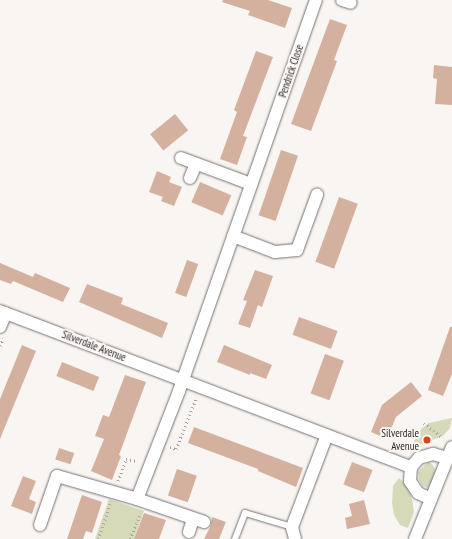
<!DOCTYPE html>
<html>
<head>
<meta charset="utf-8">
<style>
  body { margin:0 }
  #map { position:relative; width:452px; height:539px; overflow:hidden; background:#f9f5f3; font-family:"PT Sans Narrow",sans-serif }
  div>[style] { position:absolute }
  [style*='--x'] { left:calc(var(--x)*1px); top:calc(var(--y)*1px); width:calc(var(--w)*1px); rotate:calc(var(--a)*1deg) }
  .green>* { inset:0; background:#d7dab9 }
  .building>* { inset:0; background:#d4b19e; transform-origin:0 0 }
  .path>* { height:2.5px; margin-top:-1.25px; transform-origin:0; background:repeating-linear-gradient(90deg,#a7a4a2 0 1px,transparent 0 4px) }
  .roads { filter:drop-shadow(0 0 1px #767270) drop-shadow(0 0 1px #767270) }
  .service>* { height:6px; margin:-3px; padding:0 3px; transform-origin:3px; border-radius:3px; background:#fff }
  .minor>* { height:12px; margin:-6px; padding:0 6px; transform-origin:6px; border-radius:6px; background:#fff }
  .dots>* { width:11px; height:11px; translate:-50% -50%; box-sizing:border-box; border:2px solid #f9f5f3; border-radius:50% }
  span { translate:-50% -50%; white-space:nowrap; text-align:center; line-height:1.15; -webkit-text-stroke:4px #f9f5f3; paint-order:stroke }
  .street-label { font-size:11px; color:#2b2a29 }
  .poi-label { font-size:11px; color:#2b2a29 }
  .right { translate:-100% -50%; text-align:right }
</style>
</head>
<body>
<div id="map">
  <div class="green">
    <div style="clip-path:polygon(452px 418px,450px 428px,443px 436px,416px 446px,414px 441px,421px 429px,429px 423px)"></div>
    <div style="clip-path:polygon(428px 462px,432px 464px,435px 469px,435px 477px,428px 488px,423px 486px,419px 480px,418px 472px)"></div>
    <div style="clip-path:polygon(399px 478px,407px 485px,412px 499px,414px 512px,408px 528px,400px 525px,394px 515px,392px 503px,393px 486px)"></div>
    <div style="clip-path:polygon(109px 499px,144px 511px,134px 539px,95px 539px)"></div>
  </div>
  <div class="building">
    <div style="clip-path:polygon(223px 0,268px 0,292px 8px,285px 28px,248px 15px,250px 11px,222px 2px)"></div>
    <div style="clip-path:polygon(330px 19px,347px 25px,334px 60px,337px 61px,311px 131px,291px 124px)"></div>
    <div style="clip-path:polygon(256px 51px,273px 57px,243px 136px,247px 137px,237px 165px,220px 159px,237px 112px,234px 110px)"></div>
    <div style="clip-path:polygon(434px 65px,452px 67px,452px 105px,435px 104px,437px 79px,433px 78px)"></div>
    <div style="left:175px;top:114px;width:21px;height:32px;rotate:51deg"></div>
    <div style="left:281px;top:150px;width:18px;height:69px;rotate:19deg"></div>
    <div style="clip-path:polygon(157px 171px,171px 177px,169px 182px,182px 187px,174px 206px,161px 201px,163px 197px,149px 192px)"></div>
    <div style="left:200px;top:182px;width:34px;height:22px;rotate:23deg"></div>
    <div style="left:339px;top:197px;width:20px;height:69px;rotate:20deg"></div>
    <div style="left:187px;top:260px;width:12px;height:35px;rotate:20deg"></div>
    <div style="clip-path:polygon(0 263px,33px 277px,35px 273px,70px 288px,63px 302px,13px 281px,11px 284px,0 280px)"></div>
    <div style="clip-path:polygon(255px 270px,273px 276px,262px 307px,258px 305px,250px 328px,238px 324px,247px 301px,243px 300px)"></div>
    <div style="clip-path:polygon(87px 284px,123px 298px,121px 304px,168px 323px,162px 338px,79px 302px)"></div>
    <div style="left:299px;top:317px;width:41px;height:19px;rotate:20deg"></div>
    <div style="clip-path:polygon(450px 327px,452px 327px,452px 374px,443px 396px,428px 390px)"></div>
    <div style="clip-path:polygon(22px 345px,36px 351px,0 439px,0 399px)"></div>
    <div style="clip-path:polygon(224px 345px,272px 365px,266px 379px,250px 373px,250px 375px,217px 362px)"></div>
    <div style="left:325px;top:354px;width:20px;height:42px;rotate:20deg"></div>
    <div style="left:62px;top:362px;width:40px;height:15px;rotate:22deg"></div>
    <div style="clip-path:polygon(125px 375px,146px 382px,119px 455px,121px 456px,112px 480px,91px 471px,104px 439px,95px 436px,103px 415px,109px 417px)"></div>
    <div style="clip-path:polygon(411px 382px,422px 396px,396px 417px,387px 439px,371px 432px,382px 405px)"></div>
    <div style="clip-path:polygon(194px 427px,303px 468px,296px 487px,258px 471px,258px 469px,188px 443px)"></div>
    <div style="left:59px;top:448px;width:16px;height:12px;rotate:18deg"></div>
    <div style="left:352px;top:462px;width:22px;height:24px;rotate:21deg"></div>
    <div style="left:177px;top:469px;width:21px;height:28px;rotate:19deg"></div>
    <div style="clip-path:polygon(23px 476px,36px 481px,29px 499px,36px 502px,32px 514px,11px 506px)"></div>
    <div style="clip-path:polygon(82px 495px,102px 502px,92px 533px,86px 531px,83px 539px,67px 539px)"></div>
    <div style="clip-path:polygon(364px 500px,370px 524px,347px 529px,345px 518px,352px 516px,349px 504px)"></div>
    <div style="clip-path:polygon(144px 513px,166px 520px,159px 539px,134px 539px)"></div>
    <div style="clip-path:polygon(212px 517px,226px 522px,219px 539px,204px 539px,211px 525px)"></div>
  </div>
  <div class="path">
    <div style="--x:0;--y:346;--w:8;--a:-67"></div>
    <div style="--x:424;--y:423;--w:24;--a:38"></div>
    <div style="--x:170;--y:447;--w:6;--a:18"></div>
    <div style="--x:176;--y:449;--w:55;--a:-68.6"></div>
    <div style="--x:118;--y:481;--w:23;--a:-70"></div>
    <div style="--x:126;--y:459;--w:11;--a:10"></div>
    <div style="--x:98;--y:539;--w:37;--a:-71"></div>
    <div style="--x:130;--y:539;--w:27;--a:-68"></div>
  </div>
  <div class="roads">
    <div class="service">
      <div style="--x:235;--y:539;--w:28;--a:-69"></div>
      <div style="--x:245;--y:513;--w:49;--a:16.6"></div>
    </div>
    <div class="minor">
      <div style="--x:342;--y:0;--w:9;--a:18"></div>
      <div style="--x:181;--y:158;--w:75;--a:20.4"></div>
      <div style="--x:190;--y:178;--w:15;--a:-67"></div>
      <div style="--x:233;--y:236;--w:45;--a:20.9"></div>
      <div style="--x:275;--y:252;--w:22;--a:-5"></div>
      <div style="--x:297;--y:250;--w:59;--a:-70"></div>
      <div style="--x:0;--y:311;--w:440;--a:20.8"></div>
      <div style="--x:0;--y:327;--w:15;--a:-67"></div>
      <div style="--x:137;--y:499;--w:116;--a:-68.7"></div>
      <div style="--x:179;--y:391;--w:414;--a:-70.7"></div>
      <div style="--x:431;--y:499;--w:14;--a:-155"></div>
      <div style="--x:418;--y:493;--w:14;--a:-124"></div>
      <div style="--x:410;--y:481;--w:14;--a:-86"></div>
      <div style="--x:411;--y:467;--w:12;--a:-48"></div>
      <div style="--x:419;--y:458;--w:15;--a:-16"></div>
      <div style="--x:433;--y:454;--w:15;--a:16"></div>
      <div style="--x:40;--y:525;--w:52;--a:-70.9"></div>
      <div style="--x:57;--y:476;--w:83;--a:16"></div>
      <div style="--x:137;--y:499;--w:71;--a:18.9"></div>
      <div style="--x:189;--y:532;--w:14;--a:-73"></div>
      <div style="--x:295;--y:539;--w:12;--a:-104"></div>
      <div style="--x:292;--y:527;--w:98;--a:-69.2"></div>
      <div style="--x:415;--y:539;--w:99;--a:-68.1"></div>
    </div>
  </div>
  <div class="dots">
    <div style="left:427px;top:440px;background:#d24a1c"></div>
  </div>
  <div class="street-label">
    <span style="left:291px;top:71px;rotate:-71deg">Pendrick Close</span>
    <span style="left:94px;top:346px;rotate:21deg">Silverdale Avenue</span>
  </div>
  <div class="poi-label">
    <span class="right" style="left:419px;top:440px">Silverdale<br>Avenue</span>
  </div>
</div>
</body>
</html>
